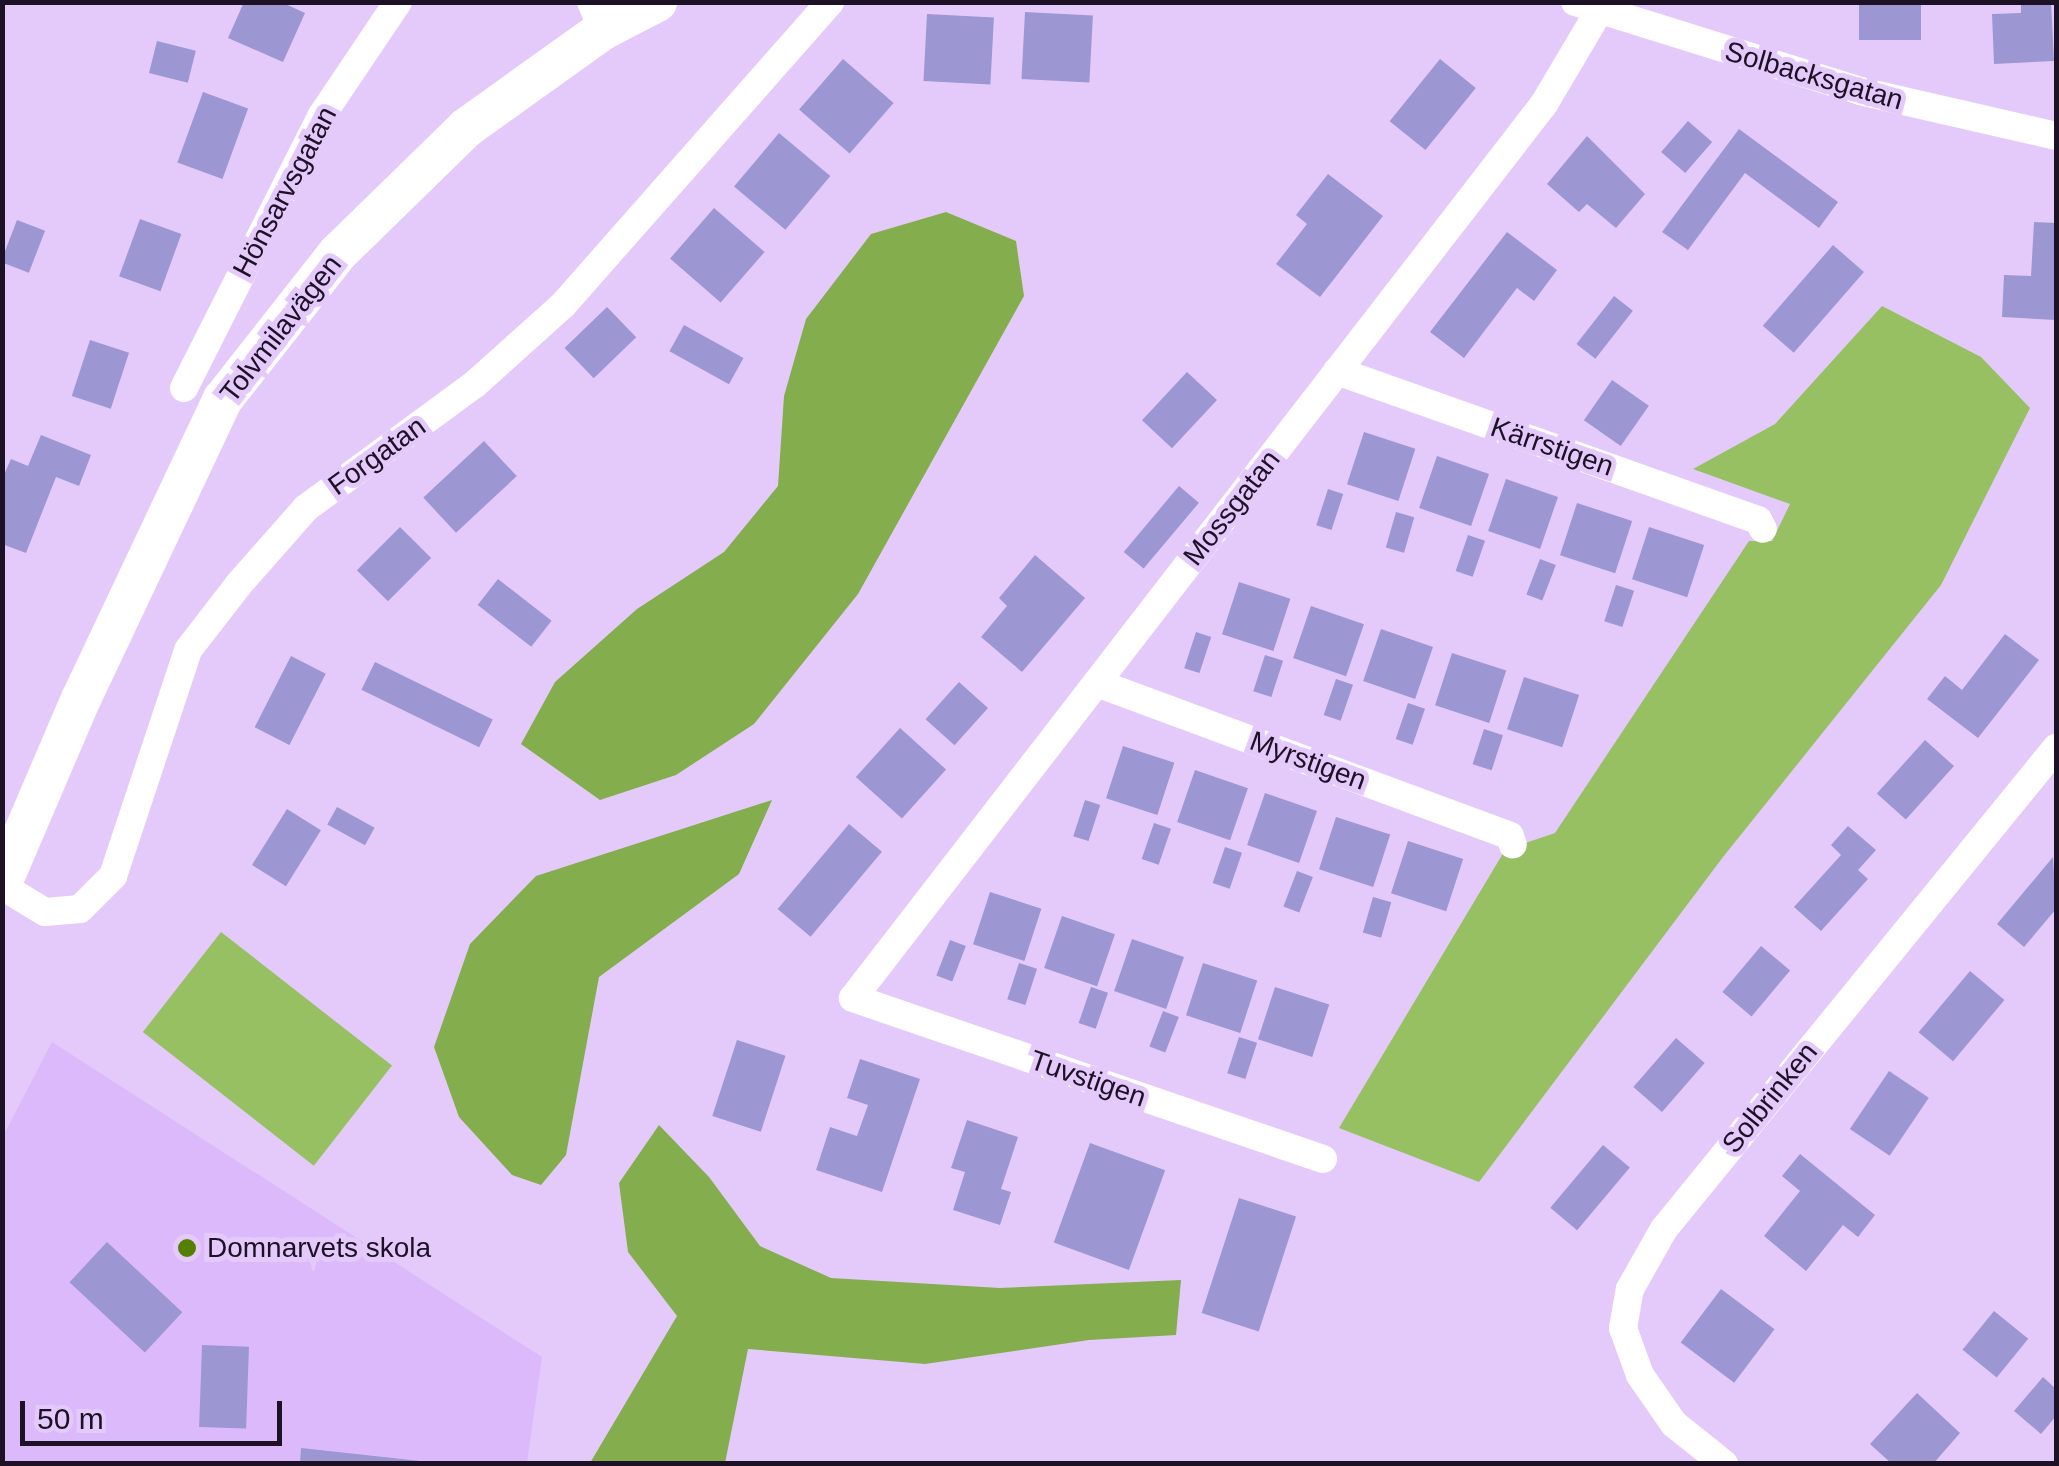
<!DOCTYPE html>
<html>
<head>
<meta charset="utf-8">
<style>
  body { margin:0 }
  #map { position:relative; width:2059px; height:1466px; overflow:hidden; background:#e4cafa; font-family:Helvetica,sans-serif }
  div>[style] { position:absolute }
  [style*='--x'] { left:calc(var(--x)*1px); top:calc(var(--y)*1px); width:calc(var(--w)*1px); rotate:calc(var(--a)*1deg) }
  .built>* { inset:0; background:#dcb9fa }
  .green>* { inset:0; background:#96c062; transform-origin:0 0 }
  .forest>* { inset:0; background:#84ad4d }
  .building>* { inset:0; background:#9c96d2; transform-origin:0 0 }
  .street>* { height:28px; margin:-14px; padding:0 14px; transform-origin:14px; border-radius:14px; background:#fff }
  .secondary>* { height:40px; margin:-20px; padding:0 20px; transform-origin:20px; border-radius:20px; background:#fff }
  .dots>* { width:28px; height:28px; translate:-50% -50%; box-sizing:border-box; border:5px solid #e4cafa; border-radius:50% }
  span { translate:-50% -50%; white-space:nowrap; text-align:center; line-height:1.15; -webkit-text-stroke:10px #e4cafa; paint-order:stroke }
  .street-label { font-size:28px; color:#1c1125 }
  .poi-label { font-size:28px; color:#1c1125 }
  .left { translate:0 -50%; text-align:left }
  .frame { position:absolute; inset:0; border:5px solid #1c1125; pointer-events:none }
  .scale { position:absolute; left:20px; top:1401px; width:262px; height:45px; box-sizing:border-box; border:5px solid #1c1125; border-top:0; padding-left:12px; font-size:30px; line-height:35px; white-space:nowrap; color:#1c1125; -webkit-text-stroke:8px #e4cafa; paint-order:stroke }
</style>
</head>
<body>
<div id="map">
  <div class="built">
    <div style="clip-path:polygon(52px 1042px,542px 1357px,527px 1463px,3px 1463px,2px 1138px)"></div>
  </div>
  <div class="green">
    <div style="clip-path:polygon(1882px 306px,1981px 357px,2030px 408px,1941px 585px,1723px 857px,1479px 1182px,1339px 1128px,1505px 850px,1555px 833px,1749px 541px,1772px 541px,1790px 504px,1693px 469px,1775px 424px)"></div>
    <div style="left:221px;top:932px;width:217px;height:127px;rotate:38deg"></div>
  </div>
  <div class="forest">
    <div style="clip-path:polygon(946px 212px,1016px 241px,1024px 296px,858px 594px,754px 724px,676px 775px,600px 800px,521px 744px,555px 682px,637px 609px,724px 552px,778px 486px,784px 396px,806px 319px,871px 234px)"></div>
    <div style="clip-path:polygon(772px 800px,739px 874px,599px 977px,566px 1155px,541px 1185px,512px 1175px,459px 1117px,434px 1047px,470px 944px,536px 876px)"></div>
    <div style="clip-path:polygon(659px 1125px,709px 1177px,760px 1246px,831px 1278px,1000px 1288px,1181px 1280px,1176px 1335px,1089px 1340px,925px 1364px,748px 1349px,725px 1463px,590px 1463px,677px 1316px,628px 1252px,619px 1183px)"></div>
  </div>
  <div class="building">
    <div style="clip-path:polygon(244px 2px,281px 2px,305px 13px,283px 62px,228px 38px)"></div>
    <div style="left:1859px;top:2px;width:62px;height:38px"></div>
    <div style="clip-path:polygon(2021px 2px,2051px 2px,2054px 61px,1994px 64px,1992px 14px,2021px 13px)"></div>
    <div style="left:1025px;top:12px;width:68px;height:67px;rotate:3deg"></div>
    <div style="left:927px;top:14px;width:67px;height:67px;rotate:3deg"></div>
    <div style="left:157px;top:41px;width:40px;height:33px;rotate:14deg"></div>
    <div style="left:843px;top:59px;width:67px;height:67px;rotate:41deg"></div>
    <div style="left:1440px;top:59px;width:46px;height:80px;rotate:39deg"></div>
    <div style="left:203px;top:92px;width:48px;height:75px;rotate:20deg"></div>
    <div style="left:1688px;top:121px;width:32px;height:41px;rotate:41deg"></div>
    <div style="clip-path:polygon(1739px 129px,1838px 202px,1819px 228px,1745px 173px,1688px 250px,1662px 232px)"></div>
    <div style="left:779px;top:133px;width:67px;height:70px;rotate:40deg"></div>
    <div style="clip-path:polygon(1587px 136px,1645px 194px,1616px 228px,1587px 204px,1579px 212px,1547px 184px)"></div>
    <div style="clip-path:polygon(1328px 174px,1383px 216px,1320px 297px,1276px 264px,1307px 224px,1296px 215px)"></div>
    <div style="left:714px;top:208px;width:67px;height:67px;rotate:41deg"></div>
    <div style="left:140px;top:219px;width:44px;height:61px;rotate:20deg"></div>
    <div style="left:17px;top:220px;width:30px;height:45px;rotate:21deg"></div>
    <div style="clip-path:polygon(2034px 222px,2056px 223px,2056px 320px,2002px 317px,2004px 275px,2031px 276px)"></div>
    <div style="clip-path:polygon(1507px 232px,1557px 270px,1534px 301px,1517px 288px,1464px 358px,1430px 332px)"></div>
    <div style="left:1833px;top:245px;width:41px;height:107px;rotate:41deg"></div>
    <div style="left:1614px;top:296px;width:24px;height:61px;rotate:38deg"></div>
    <div style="left:607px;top:307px;width:42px;height:59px;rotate:46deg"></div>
    <div style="left:684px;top:325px;width:68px;height:30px;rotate:29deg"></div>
    <div style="left:90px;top:340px;width:41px;height:59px;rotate:18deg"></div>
    <div style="left:1187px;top:372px;width:41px;height:66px;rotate:43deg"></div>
    <div style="left:1612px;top:380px;width:45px;height:49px;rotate:35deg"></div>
    <div style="left:1364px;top:432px;width:54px;height:55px;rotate:18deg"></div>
    <div style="clip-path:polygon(41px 435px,91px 455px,79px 486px,56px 477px,26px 553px,2px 544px,2px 479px,11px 459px,28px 466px)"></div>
    <div style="left:484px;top:441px;width:48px;height:83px;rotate:47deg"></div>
    <div style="left:1437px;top:456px;width:55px;height:55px;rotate:19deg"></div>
    <div style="left:1506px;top:479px;width:55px;height:55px;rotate:19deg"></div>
    <div style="left:1179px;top:486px;width:26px;height:86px;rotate:40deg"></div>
    <div style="left:1328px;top:489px;width:16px;height:38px;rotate:18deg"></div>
    <div style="left:1577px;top:503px;width:58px;height:55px;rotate:18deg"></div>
    <div style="left:1396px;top:512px;width:19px;height:37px;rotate:16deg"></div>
    <div style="left:400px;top:527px;width:44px;height:61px;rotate:45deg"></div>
    <div style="left:1649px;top:527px;width:58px;height:55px;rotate:18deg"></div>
    <div style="left:1468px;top:535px;width:18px;height:38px;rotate:19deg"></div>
    <div style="clip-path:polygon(1035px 555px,1085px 598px,1022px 672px,981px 637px,1007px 606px,999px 598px)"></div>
    <div style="left:1540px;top:559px;width:17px;height:38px;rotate:21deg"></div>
    <div style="left:498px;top:579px;width:68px;height:33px;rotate:38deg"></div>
    <div style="left:1239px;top:582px;width:54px;height:55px;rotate:18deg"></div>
    <div style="left:1616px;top:585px;width:19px;height:38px;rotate:18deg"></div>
    <div style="left:1311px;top:606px;width:56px;height:55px;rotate:19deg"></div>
    <div style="left:1381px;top:629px;width:55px;height:55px;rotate:19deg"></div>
    <div style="left:1196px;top:632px;width:16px;height:38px;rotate:18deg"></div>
    <div style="clip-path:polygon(2005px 634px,2039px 660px,1978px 738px,1927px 699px,1945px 676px,1962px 690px)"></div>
    <div style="left:1452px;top:653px;width:57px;height:55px;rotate:18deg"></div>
    <div style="left:1265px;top:655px;width:19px;height:38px;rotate:18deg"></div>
    <div style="left:291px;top:656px;width:39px;height:80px;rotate:27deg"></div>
    <div style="left:375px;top:662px;width:131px;height:31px;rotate:26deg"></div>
    <div style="left:1524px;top:677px;width:58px;height:55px;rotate:18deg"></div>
    <div style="left:1336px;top:679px;width:18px;height:38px;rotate:19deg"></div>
    <div style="left:959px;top:682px;width:39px;height:50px;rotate:42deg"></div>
    <div style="left:1408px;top:703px;width:18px;height:38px;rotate:19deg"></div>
    <div style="left:900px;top:728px;width:62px;height:66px;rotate:42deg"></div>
    <div style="left:1484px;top:729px;width:20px;height:37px;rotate:18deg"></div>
    <div style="left:1925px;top:740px;width:39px;height:72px;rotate:42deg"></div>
    <div style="left:1123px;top:746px;width:54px;height:55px;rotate:18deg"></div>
    <div style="left:1195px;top:770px;width:56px;height:55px;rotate:19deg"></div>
    <div style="left:1265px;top:793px;width:55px;height:55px;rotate:19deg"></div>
    <div style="left:1085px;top:800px;width:16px;height:38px;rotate:18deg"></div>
    <div style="left:337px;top:807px;width:43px;height:20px;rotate:29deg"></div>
    <div style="left:287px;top:809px;width:40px;height:66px;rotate:32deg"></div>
    <div style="left:1336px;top:817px;width:57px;height:55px;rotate:18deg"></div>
    <div style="left:1154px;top:823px;width:18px;height:38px;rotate:19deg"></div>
    <div style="left:849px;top:824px;width:43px;height:111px;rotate:40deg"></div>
    <div style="clip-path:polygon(1848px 826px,1876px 850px,1858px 870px,1868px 879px,1821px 931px,1794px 907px,1841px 855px,1831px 845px)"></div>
    <div style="left:1408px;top:841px;width:58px;height:55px;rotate:18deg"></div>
    <div style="left:1225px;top:847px;width:18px;height:38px;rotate:19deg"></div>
    <div style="clip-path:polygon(2053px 857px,2056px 909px,2024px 947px,1997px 924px)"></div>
    <div style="left:1297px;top:871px;width:17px;height:38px;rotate:21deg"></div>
    <div style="left:990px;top:892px;width:54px;height:55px;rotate:18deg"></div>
    <div style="left:1373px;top:897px;width:19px;height:37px;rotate:16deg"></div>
    <div style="left:1062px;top:916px;width:56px;height:55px;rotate:19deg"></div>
    <div style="left:1132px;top:939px;width:55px;height:55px;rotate:19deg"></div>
    <div style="left:950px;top:940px;width:17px;height:38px;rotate:21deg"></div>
    <div style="left:1761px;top:946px;width:38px;height:60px;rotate:40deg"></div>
    <div style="left:1019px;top:963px;width:19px;height:38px;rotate:18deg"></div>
    <div style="left:1203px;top:963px;width:57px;height:55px;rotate:18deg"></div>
    <div style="left:1970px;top:971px;width:45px;height:80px;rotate:40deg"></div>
    <div style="left:1091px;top:987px;width:18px;height:38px;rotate:19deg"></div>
    <div style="left:1275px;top:987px;width:57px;height:55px;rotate:18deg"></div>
    <div style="left:1163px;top:1011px;width:17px;height:38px;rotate:21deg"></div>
    <div style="left:1239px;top:1037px;width:19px;height:38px;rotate:18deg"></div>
    <div style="left:1676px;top:1038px;width:38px;height:65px;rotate:41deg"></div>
    <div style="left:737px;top:1040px;width:51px;height:80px;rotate:18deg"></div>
    <div style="clip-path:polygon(860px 1059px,920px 1079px,882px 1192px,816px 1170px,830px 1127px,857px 1136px,868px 1105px,847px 1098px)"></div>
    <div style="left:1889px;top:1071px;width:48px;height:70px;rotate:34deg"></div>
    <div style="clip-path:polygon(967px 1120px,1018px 1137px,1001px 1189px,1011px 1192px,1000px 1225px,953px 1210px,965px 1172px,951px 1168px)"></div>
    <div style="left:1090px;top:1143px;width:80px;height:106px;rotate:20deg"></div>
    <div style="left:1603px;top:1145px;width:35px;height:82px;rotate:40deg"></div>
    <div style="clip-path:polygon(1800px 1154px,1875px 1215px,1858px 1237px,1843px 1225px,1806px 1271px,1764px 1236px,1800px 1191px,1782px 1176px)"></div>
    <div style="left:1239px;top:1198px;width:60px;height:121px;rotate:18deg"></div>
    <div style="left:107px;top:1242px;width:103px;height:55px;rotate:43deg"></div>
    <div style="left:1721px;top:1289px;width:67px;height:67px;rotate:37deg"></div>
    <div style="left:1994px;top:1311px;width:44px;height:50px;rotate:39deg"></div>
    <div style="left:202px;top:1345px;width:47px;height:82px;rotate:2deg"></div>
    <div style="clip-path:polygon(2043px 1377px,2056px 1389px,2056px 1416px,2041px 1434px,2014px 1411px)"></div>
    <div style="clip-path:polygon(1917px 1393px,1960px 1433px,1933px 1464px,1892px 1464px,1870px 1444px)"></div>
    <div style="clip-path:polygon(301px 1448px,420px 1461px,420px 1464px,300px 1464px)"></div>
  </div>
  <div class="street">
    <div style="--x:591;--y:2;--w:30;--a:67"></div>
    <div style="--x:1575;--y:2;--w:299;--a:17.3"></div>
    <div style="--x:1860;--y:91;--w:201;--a:12.9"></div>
    <div style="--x:1337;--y:371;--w:447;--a:19.5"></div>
    <div style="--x:1758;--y:520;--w:10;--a:61"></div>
    <div style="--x:184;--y:388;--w:306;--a:-63.2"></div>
    <div style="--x:322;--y:115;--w:136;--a:-56.1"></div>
    <div style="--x:1097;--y:683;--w:440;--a:20.3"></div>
    <div style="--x:1510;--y:836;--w:9;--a:72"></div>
    <div style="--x:2;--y:886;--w:50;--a:31.2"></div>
    <div style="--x:45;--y:912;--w:35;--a:-5"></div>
    <div style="--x:80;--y:909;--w:47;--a:-45"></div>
    <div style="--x:113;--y:876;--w:238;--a:-71.6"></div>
    <div style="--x:188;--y:650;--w:83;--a:-52.3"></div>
    <div style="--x:239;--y:584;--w:101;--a:-48.6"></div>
    <div style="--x:306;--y:508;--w:210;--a:-36.3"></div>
    <div style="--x:475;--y:384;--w:118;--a:-41.9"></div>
    <div style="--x:563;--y:305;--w:404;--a:-48.6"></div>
    <div style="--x:1323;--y:1159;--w:497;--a:-161.1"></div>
    <div style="--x:853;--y:998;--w:1130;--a:-52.3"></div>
    <div style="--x:1544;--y:104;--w:108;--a:-59.4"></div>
    <div style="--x:1724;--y:1464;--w:64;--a:-141.3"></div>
    <div style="--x:1674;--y:1424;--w:60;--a:-124.8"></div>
    <div style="--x:1640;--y:1375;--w:50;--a:-109.9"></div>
    <div style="--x:1623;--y:1328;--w:40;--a:-80"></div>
    <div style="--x:1630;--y:1289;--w:69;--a:-60.5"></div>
    <div style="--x:1664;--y:1229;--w:621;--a:-50.82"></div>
  </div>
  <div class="secondary">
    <div style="--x:2;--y:883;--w:200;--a:-66.8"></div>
    <div style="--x:81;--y:699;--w:332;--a:-64.7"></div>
    <div style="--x:223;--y:399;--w:186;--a:-51.8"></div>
    <div style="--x:338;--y:253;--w:179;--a:-44.3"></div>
    <div style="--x:466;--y:128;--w:168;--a:-35.6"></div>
    <div style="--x:603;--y:30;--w:61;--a:-27.4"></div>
  </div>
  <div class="dots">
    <div style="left:187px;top:1248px;background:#557f00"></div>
  </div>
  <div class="street-label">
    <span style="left:1814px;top:76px;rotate:16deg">Solbacksgatan</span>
    <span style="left:285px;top:192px;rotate:-62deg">Hönsarvsgatan</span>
    <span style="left:281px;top:329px;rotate:-52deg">Tolvmilavägen</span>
    <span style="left:1552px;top:447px;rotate:19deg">Kärrstigen</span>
    <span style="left:377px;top:456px;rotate:-36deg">Forgatan</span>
    <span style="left:1232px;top:508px;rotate:-52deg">Mossgatan</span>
    <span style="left:1308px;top:761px;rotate:20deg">Myrstigen</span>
    <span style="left:1088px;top:1079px;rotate:19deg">Tuvstigen</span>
    <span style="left:1770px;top:1098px;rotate:-51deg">Solbrinken</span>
  </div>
  <div class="poi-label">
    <span class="left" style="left:207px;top:1248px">Domnarvets skola</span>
  </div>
  <div class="frame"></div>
  <div class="scale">50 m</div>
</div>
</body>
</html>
